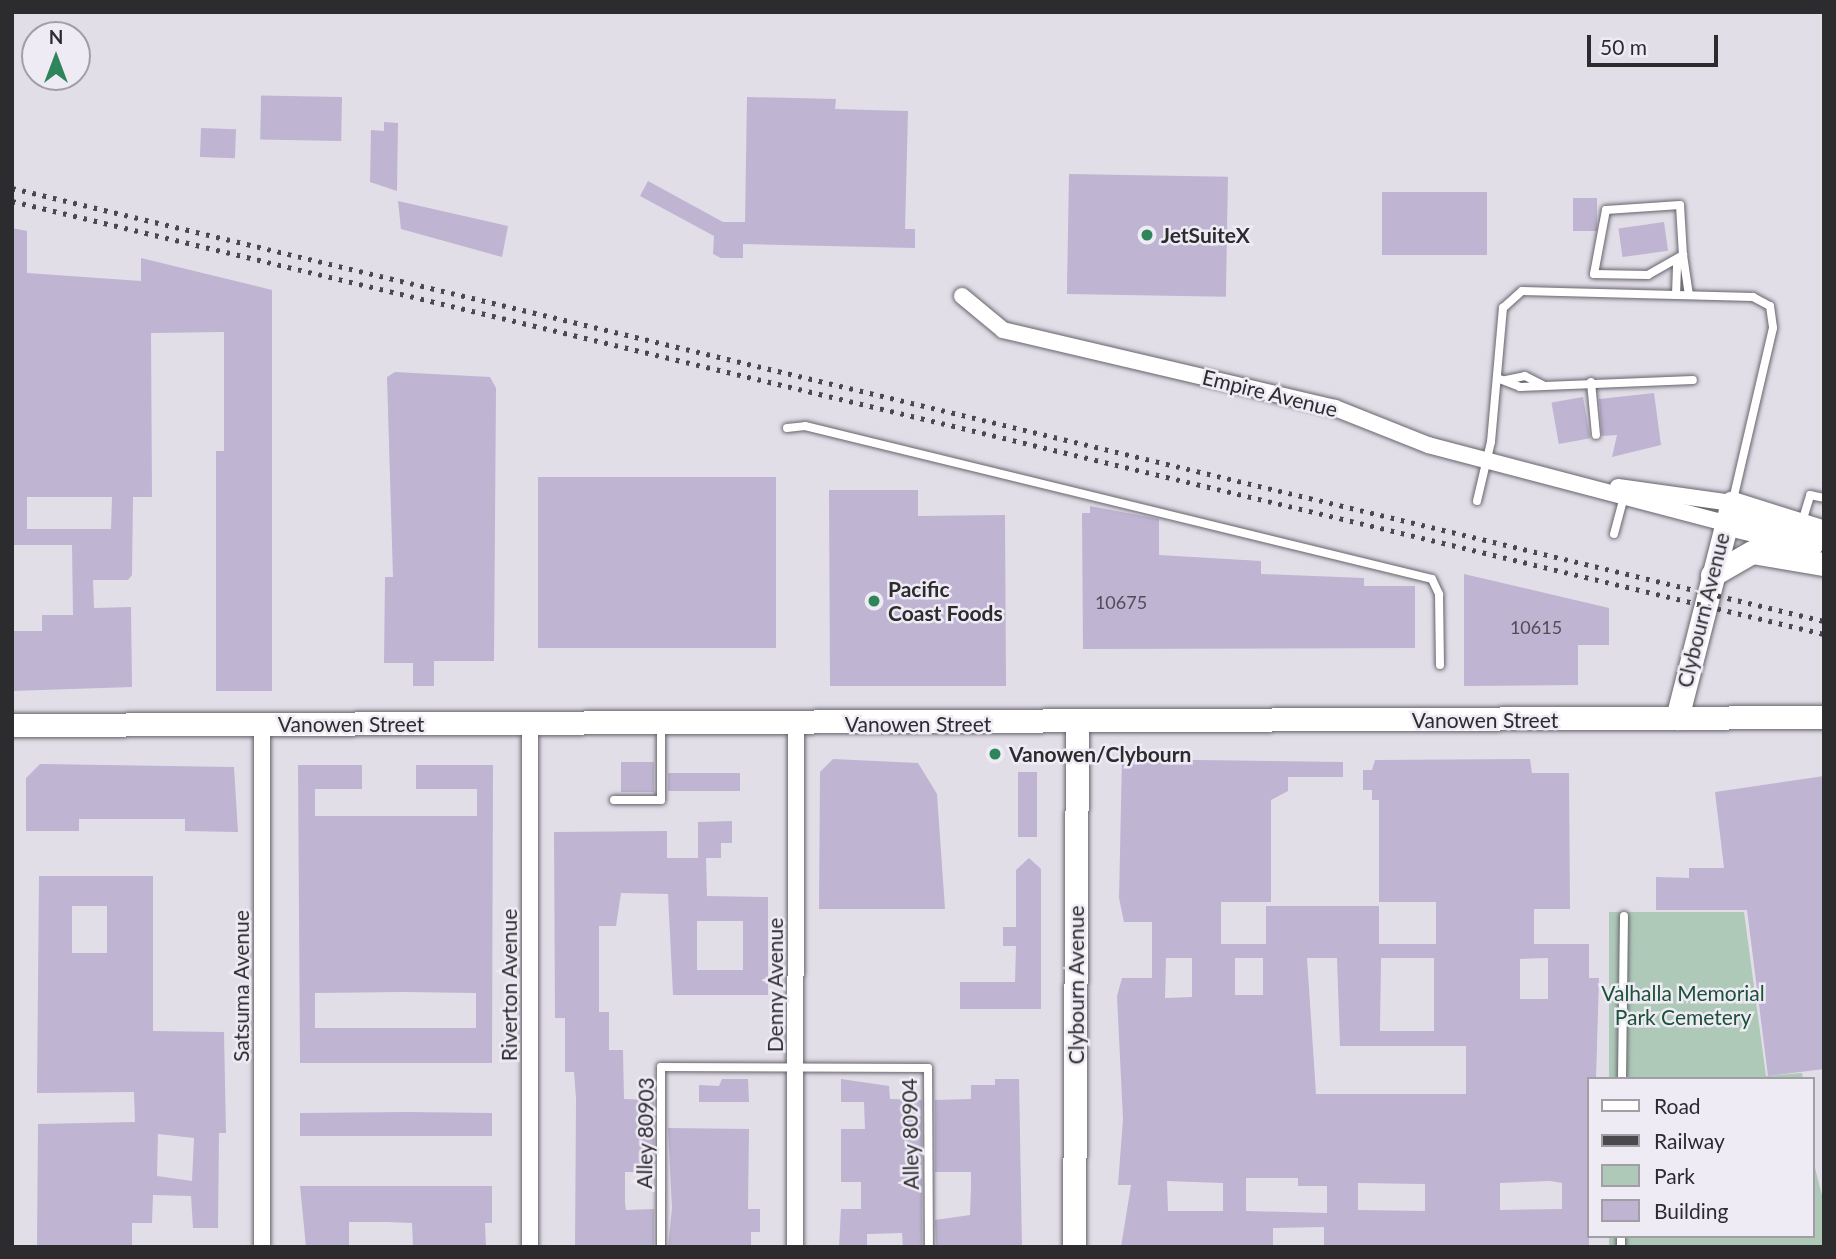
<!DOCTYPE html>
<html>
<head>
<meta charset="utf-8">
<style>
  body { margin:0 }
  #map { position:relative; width:1836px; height:1259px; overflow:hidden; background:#e2dee8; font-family:Lato,sans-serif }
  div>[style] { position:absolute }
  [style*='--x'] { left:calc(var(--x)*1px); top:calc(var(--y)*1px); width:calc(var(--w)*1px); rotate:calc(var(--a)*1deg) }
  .green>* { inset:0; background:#aec9b8 }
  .building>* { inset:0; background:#bfb4d2; transform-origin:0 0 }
  .roads { filter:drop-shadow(0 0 2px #67646c) drop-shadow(0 0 2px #67646c) }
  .lane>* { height:8px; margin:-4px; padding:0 4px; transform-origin:4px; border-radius:4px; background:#fff }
  .street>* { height:16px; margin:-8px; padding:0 8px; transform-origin:8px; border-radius:8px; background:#fff }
  .secondary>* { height:23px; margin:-11.5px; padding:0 11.5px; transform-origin:11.5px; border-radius:11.5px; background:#fff }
  .rail>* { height:5px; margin-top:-2.5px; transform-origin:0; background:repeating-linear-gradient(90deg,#4b494d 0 3.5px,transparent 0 10.5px) }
  .dots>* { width:19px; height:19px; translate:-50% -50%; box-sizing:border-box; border:4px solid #efebf5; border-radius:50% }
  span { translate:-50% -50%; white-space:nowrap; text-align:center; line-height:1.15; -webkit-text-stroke:5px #efebf5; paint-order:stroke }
  .number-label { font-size:18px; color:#514d57 }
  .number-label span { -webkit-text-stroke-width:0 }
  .poi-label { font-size:21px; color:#2c2b2e; font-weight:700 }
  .left { translate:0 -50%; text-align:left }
  .street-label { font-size:21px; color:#2c2b2e }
  .park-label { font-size:21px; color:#1b5136 }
  .frame { position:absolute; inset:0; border:14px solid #2c2b2e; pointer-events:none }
  .legend { position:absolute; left:1587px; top:1077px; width:228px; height:161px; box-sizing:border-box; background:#efebf5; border:2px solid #a19ea5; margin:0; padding:9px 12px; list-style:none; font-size:21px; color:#2c2b2e }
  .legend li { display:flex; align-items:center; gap:14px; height:35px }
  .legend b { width:35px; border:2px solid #a19ea5 }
  .north { position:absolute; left:21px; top:21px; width:70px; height:70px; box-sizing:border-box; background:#efebf5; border:2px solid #a19ea5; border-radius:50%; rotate:0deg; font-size:19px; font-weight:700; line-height:28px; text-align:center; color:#2c2b2e }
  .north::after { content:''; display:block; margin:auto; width:24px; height:32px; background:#2e855a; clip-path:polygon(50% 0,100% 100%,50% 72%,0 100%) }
  .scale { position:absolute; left:1587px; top:35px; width:131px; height:32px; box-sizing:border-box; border:4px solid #2c2b2e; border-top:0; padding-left:9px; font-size:21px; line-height:24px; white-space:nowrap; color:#2c2b2e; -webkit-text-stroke:5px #efebf5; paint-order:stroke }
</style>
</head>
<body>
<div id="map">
  <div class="green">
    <div style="clip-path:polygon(1609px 912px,1744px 912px,1766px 1076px,1802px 1073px,1803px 1079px,1609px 1079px)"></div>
    <div style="clip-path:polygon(1813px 1160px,1824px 1203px,1824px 1247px,1609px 1247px,1609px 1236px,1813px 1236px)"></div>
  </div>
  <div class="building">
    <div style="left:342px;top:97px;width:44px;height:81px;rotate:91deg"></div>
    <div style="clip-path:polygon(747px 97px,836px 99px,835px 109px,908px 111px,905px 229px,915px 229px,915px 248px,743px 244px,743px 258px,721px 258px,713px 254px,714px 236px,640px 196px,648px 181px,723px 222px,745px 222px)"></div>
    <div style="clip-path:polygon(384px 122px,398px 123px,397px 191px,370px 182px,371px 130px,384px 131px)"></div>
    <div style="left:201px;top:128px;width:35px;height:29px;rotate:2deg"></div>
    <div style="left:1069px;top:174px;width:159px;height:120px;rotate:1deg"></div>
    <div style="left:1382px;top:192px;width:105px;height:63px"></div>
    <div style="left:1573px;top:198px;width:24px;height:33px"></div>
    <div style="clip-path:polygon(398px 201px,508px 226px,502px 257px,401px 229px)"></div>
    <div style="left:1664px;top:222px;width:29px;height:46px;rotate:82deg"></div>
    <div style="clip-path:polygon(evenodd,12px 228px,27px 231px,27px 273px,141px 281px,141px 258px,272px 290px,272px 691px,216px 691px,216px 451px,224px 451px,224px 332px,151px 333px,152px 497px,133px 497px,132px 575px,128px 580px,93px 580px,94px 608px,131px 607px,132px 687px,12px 691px,12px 631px,42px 631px,42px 615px,73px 615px,72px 545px,12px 545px,12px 228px,27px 497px,112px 497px,111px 529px,27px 529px,27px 497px)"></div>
    <div style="clip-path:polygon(395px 372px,490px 377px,496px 388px,494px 661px,434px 661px,434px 686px,413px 686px,413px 663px,384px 663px,385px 577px,393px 577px,387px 377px)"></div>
    <div style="clip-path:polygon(1654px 393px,1661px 445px,1612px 457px,1617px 435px,1602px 436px,1599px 399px)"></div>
    <div style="left:1583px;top:397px;width:42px;height:32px;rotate:80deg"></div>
    <div style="left:538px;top:477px;width:238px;height:171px"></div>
    <div style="clip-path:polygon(829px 490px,918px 490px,918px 516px,1005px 515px,1006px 686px,830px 686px)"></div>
    <div style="clip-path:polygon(1090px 506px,1159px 519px,1159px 555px,1261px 561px,1261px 574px,1364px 578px,1364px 586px,1415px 586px,1415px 648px,1083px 649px,1082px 513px,1090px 513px)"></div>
    <div style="clip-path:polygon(1464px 574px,1609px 608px,1609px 645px,1578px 645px,1578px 685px,1464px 686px)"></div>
    <div style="clip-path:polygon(833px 759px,918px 763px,937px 794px,945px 909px,819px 909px,820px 772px)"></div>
    <div style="clip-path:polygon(evenodd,1122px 759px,1343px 762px,1343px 777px,1288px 777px,1288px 791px,1271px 800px,1271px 902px,1221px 902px,1221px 944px,1266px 944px,1266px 906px,1379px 906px,1379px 944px,1436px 944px,1436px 902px,1379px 902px,1379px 800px,1372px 800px,1372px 790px,1363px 790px,1363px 770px,1372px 770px,1375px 760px,1530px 759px,1532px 773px,1569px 773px,1570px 909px,1534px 909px,1534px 944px,1589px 944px,1589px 978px,1599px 978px,1596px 1078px,1589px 1079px,1589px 1247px,1324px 1247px,1324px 1227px,1273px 1228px,1273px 1247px,1121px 1247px,1131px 1185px,1118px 1185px,1123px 1119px,1117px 996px,1122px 978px,1152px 978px,1152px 922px,1124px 922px,1119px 898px,1122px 759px,1166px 958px,1192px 958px,1192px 997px,1165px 998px,1166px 958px,1122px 759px,1235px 958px,1263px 958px,1263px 995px,1235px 995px,1235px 958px,1122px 759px,1307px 958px,1337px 958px,1340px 1046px,1466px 1046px,1466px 1094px,1316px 1094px,1307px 958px,1122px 759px,1381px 958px,1434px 958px,1434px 1031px,1380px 1031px,1381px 958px,1122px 759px,1548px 958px,1548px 999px,1520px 999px,1520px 959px,1548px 958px,1122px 759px,1246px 1178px,1298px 1178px,1298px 1186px,1327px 1186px,1327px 1213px,1246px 1211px,1246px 1178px,1122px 759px,1167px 1181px,1223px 1183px,1223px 1211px,1168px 1211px,1167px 1181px,1122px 759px,1550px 1181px,1562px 1183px,1562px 1209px,1500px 1210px,1500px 1183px,1550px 1181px,1122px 759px,1358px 1183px,1425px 1184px,1425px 1211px,1358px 1210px,1358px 1183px)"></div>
    <div style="left:621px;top:762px;width:33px;height:30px"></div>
    <div style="clip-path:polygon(40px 764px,234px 767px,238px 832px,185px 831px,185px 819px,79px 819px,79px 831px,26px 831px,26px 778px)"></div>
    <div style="clip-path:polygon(evenodd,298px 765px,362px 765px,362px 789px,315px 789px,315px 816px,477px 816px,477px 789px,416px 789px,416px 765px,493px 765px,492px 1063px,300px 1063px,298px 765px,404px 992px,476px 993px,476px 1028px,315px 1028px,315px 993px,404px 992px)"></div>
    <div style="left:1018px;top:772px;width:19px;height:65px"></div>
    <div style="left:740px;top:773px;width:18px;height:72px;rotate:90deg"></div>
    <div style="clip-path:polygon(1824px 776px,1824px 1069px,1768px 1076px,1747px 910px,1656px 910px,1656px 877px,1689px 878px,1689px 868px,1724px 868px,1715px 792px)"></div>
    <div style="clip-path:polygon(evenodd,732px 821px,732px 843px,721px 843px,721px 858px,706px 858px,707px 896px,768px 897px,768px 995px,673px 995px,668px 894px,621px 893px,616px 926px,599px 926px,599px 1012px,609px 1012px,609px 1050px,623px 1050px,624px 1099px,654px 1100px,654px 1172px,625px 1172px,625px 1203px,626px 1210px,654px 1209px,654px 1247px,575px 1247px,576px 1099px,574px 1072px,565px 1072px,565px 1018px,555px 1018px,554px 832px,667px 831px,667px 858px,698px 858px,698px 822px,732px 821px,697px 921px,743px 921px,743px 970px,697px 970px,697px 921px)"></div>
    <div style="clip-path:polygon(1029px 858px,1041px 869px,1041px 1009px,960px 1009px,960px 982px,1015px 982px,1016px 946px,1003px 946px,1003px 927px,1016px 927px,1016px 870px)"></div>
    <div style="clip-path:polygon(evenodd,39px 876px,153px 876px,153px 1031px,224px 1032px,226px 1133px,219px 1133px,218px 1228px,193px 1228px,191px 1196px,153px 1195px,152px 1223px,132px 1223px,132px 1247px,37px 1247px,38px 1124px,135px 1122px,134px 1092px,37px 1093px,39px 876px,72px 906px,107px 906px,107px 953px,72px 953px,72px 906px,39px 876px,158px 1134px,194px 1138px,192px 1181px,157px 1176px,158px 1134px)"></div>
    <div style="clip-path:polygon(722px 1079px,748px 1079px,749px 1102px,699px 1102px,699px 1085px,719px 1086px)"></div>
    <div style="clip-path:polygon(841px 1079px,889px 1086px,890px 1099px,922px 1100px,922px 1247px,903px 1247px,902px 1233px,867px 1234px,867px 1247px,839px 1247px,841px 1209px,861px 1209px,861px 1182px,841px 1182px,841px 1129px,865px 1129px,864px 1102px,841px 1102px)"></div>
    <div style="clip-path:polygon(995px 1079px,1019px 1079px,1022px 1247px,936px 1247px,935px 1220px,970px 1215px,971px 1188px,971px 1172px,935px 1172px,935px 1100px,971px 1099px,971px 1085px,995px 1085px)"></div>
    <div style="clip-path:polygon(407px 1112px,492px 1113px,492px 1136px,300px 1136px,300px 1113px)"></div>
    <div style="clip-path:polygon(668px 1128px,749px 1129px,748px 1209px,760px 1209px,760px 1232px,751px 1232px,751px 1247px,668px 1247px,672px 1208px)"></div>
    <div style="clip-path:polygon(300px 1186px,492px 1186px,492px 1223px,485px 1223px,486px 1247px,413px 1247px,412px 1223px,387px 1222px,349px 1222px,349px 1247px,306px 1247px)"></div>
  </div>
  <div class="roads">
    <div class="lane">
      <div style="--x:1680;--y:205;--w:50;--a:86.6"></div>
      <div style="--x:1683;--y:255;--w:40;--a:150.3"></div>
      <div style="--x:1648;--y:275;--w:54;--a:-178.9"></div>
      <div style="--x:1594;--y:274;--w:65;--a:-79.4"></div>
      <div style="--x:1606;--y:210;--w:74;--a:-3.9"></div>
      <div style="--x:1676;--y:295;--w:30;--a:-88"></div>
      <div style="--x:1677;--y:265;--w:12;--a:-59"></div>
      <div style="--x:1683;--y:255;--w:40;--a:81.5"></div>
      <div style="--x:1497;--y:378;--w:25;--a:21"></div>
      <div style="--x:1520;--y:387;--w:173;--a:-2.3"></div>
      <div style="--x:1506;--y:380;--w:19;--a:-12"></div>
      <div style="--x:1525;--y:376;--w:20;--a:27"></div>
      <div style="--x:1591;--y:382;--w:53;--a:84.6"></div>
      <div style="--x:787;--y:428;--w:18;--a:-6"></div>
      <div style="--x:805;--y:426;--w:645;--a:13.71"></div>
      <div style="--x:1432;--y:579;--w:17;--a:65"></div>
      <div style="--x:1439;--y:594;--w:71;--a:89.2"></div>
      <div style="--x:1477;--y:501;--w:61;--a:-76.7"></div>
      <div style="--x:1491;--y:442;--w:135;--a:-84.9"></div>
      <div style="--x:1503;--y:308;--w:25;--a:-42"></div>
      <div style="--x:1522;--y:291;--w:231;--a:1.5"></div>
      <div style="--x:1753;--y:297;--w:19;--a:28"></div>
      <div style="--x:1770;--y:306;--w:22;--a:82"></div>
      <div style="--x:1773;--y:328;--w:177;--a:103.1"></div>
      <div style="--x:1802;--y:522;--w:28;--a:-73"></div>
      <div style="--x:1810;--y:495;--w:14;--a:12"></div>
      <div style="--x:1614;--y:534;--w:39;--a:-75"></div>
      <div style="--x:614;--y:800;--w:47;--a:0"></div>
      <div style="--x:661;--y:800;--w:76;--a:-90"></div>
      <div style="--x:1622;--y:1079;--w:163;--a:-89.3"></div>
      <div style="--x:661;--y:1247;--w:180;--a:-90"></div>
      <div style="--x:661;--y:1067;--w:267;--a:0.2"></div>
      <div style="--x:928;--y:1068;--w:179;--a:89.7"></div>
      <div style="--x:1621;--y:1247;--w:11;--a:-90"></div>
    </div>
    <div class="street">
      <div style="--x:962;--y:296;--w:53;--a:39.7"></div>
      <div style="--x:1003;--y:330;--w:341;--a:13.2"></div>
      <div style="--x:1335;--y:408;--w:100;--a:21.7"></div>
      <div style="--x:1428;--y:445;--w:307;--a:14.7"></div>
      <div style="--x:1618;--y:487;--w:115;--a:8"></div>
      <div style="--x:530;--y:723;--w:524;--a:90"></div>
      <div style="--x:262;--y:725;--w:522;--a:90"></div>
      <div style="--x:795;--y:1247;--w:523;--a:-89.89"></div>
    </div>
    <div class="secondary">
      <div style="--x:1725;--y:523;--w:89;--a:13.7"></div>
      <div style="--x:1712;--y:575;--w:46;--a:-29.9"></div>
      <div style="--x:1752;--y:552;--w:73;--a:9.5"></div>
      <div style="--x:1677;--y:718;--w:222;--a:-75.7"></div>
      <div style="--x:1732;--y:503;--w:96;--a:17.5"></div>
      <div style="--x:12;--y:725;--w:1812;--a:-0.25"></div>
      <div style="--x:1074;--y:1247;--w:524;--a:-89.67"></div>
    </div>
  </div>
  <div class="rail">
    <div style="--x:12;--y:188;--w:1863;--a:13.44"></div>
    <div style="--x:12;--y:201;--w:1863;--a:13.44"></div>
  </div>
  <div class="dots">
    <div style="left:1147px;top:235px;background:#2e855a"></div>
    <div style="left:874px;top:601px;background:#2e855a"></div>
    <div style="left:995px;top:754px;background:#2e855a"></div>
  </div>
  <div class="number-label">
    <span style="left:1121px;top:602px">10675</span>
    <span style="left:1536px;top:627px">10615</span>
  </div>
  <div class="poi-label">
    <span class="left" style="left:1161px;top:235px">JetSuiteX</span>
    <span class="left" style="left:888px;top:601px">Pacific<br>Coast Foods</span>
    <span class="left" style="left:1009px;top:754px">Vanowen/Clybourn</span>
  </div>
  <div class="street-label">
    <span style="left:1270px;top:393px;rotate:14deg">Empire Avenue</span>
    <span style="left:1703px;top:610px;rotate:-76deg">Clybourn Avenue</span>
    <span style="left:1485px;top:720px">Vanowen Street</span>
    <span style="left:351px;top:724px">Vanowen Street</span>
    <span style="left:918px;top:724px">Vanowen Street</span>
    <span style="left:509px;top:985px;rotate:-90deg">Riverton Avenue</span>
    <span style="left:775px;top:985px;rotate:-90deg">Denny Avenue</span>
    <span style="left:1076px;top:985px;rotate:-90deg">Clybourn Avenue</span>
    <span style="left:241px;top:986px;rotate:-90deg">Satsuma Avenue</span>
    <span style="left:645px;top:1133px;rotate:-89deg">Alley 80903</span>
    <span style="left:910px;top:1134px;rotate:-91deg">Alley 80904</span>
  </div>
  <div class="park-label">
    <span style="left:1683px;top:1005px">Valhalla Memorial<br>Park Cemetery</span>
  </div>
  <div class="frame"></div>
  <ul class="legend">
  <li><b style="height:9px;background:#fff"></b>Road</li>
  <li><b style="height:9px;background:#4b494d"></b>Railway</li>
  <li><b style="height:19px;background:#aec9b8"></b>Park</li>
  <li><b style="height:19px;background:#bfb4d2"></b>Building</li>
  </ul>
  <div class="north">N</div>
  <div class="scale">50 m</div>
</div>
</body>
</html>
